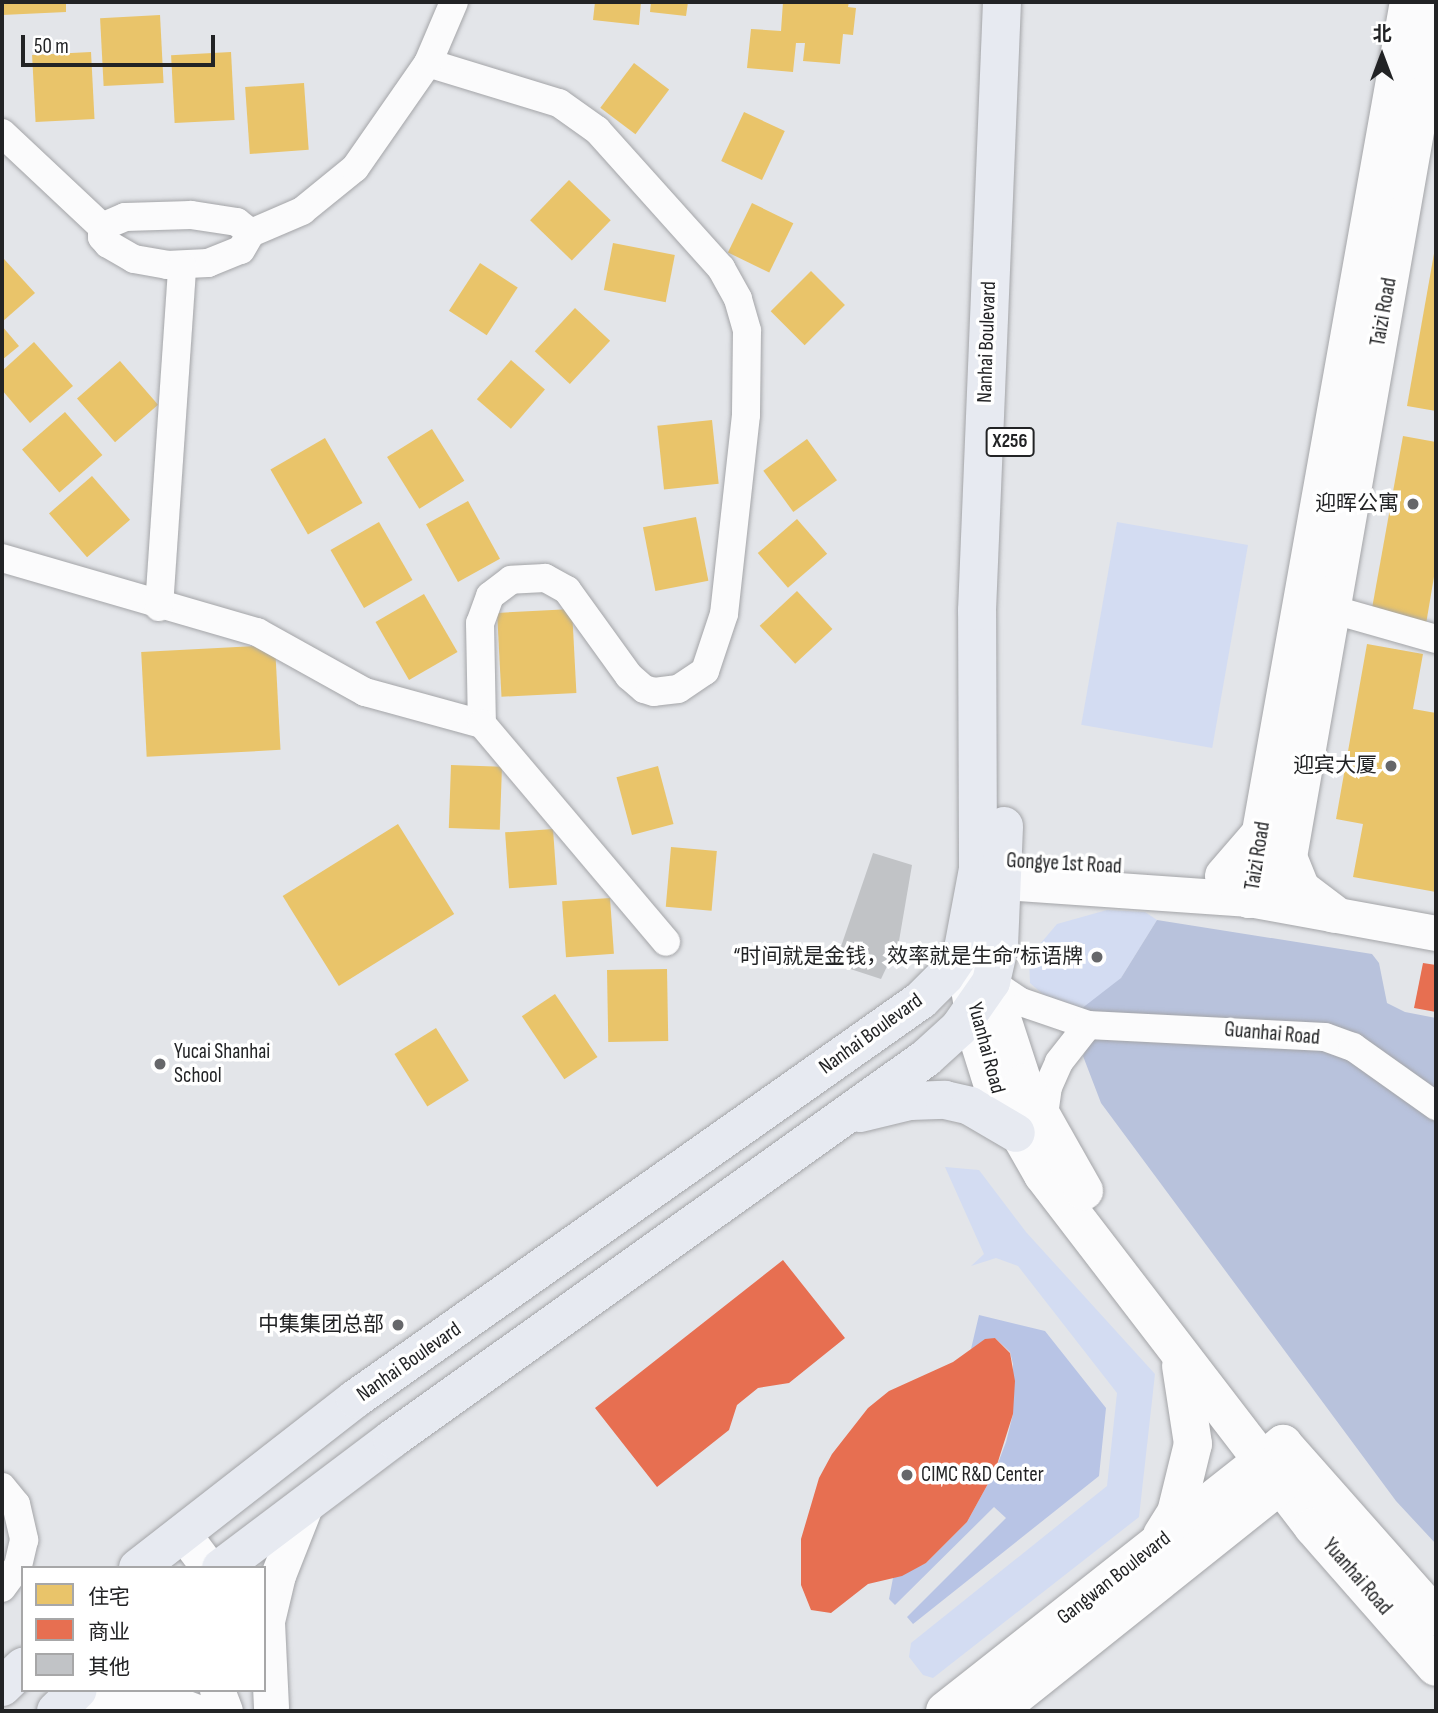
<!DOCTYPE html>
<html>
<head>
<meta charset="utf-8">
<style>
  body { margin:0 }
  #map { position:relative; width:1438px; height:1713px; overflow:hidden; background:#e3e5e9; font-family:"Sofia Sans Condensed","Noto Sans SC",sans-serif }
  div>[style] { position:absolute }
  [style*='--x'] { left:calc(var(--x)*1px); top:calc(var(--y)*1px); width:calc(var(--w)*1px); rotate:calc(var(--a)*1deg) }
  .green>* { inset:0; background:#d3dcf2; transform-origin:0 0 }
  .forest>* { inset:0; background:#b8c2dc }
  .water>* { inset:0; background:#b8c4e5 }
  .homes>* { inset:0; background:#e9c46a; transform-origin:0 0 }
  .shops>* { inset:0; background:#e76f51 }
  .building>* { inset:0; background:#c1c3c6 }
  .roads { filter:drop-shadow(0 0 2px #a4a5a8) drop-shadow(0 0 2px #a4a5a8) }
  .minor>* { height:28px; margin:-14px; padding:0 14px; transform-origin:14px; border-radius:14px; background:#fbfbfc }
  .tertiary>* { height:35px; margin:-17.5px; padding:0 17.5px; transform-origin:17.5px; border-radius:17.5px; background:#fbfbfc }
  .secondary>* { height:38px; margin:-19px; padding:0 19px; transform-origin:19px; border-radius:19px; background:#fbfbfc }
  .primary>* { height:38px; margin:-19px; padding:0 19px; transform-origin:19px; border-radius:19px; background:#e7eaf1 }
  .dots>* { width:19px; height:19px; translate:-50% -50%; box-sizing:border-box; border:4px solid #fff; border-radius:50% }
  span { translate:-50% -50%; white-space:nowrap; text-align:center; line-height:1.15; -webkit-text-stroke:7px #fff; paint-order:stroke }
  .shield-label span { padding:2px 5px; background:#fff; border:2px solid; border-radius:5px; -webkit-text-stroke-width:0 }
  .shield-label { font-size:19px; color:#222325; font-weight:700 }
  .street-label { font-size:21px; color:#222325 }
  .poi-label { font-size:21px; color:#222325 }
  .right { translate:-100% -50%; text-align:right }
  .left { translate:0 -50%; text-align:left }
  .frame { position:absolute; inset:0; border:4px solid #222325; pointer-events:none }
  .legend { position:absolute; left:21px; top:1566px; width:245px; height:126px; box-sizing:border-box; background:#fff; border:2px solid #a7a7a8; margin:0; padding:9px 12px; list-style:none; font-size:21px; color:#222325 }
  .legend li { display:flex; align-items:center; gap:14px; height:35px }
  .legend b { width:35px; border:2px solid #a7a7a8 }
  .north { position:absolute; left:1347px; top:21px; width:70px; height:70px; -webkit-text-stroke:5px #fff; paint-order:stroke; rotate:0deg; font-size:19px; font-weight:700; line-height:28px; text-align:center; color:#222325 }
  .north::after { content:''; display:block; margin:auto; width:24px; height:32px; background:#222325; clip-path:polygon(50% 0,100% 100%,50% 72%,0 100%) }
  .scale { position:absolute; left:21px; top:35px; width:194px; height:32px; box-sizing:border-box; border:4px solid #222325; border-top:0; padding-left:9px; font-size:21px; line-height:24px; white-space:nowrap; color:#222325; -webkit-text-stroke:5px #fff; paint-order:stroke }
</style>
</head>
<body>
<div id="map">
  <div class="green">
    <div style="left:1117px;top:522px;width:133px;height:206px;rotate:10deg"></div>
    <div style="clip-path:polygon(1107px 910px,1145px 912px,1157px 920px,1121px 978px,1102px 996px,1081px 1009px,1053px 1003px,1030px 983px,1029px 957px,1057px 924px)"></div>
    <div style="clip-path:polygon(945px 1167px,979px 1170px,1026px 1232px,1155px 1374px,1139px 1517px,933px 1678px,923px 1675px,909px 1657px,911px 1643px,1107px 1486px,1117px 1393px,1018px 1266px,996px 1258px,971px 1266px,984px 1254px)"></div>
  </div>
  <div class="forest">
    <div style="clip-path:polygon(1157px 920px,1372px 954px,1379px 963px,1387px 1003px,1405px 1012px,1436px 1018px,1436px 1544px,1396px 1501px,1101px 1103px,1083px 1056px,1093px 1035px,1081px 1009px,1121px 978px)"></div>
  </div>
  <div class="water">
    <div style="clip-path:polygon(979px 1315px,1045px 1331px,1106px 1408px,1099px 1476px,913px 1624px,907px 1617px,1006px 1518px,994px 1507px,895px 1605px,889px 1599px,893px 1578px,926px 1563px,967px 1522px,995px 1471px,1006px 1442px,1013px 1414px,1013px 1364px,1010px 1352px,995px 1338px,971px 1349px)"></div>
  </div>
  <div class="homes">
    <div style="clip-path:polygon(2px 2px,66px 2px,66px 12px,2px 15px)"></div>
    <div style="clip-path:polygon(595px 2px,641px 2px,639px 25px,593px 20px)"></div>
    <div style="clip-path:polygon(651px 2px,688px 2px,686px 16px,650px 12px)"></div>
    <div style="clip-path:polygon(783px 2px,849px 2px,848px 7px,856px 8px,853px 35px,843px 34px,840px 64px,803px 61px,805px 43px,796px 43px,793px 72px,747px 68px,751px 29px,781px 31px)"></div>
    <div style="left:160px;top:15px;width:68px;height:60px;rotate:87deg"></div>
    <div style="left:91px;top:52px;width:67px;height:59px;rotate:87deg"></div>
    <div style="left:231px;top:52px;width:68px;height:60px;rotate:87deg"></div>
    <div style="left:634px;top:63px;width:44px;height:56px;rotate:37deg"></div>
    <div style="left:304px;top:83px;width:67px;height:59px;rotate:86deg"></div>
    <div style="left:744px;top:112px;width:45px;height:54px;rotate:25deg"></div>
    <div style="left:569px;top:180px;width:58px;height:56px;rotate:44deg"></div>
    <div style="left:752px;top:203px;width:46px;height:55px;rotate:26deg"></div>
    <div style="left:613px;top:243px;width:63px;height:48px;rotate:11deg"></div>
    <div style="clip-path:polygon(1435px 248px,1436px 248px,1436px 411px,1407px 406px)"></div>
    <div style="clip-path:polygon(4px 259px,35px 293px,2px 322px,2px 261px)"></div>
    <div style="left:480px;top:263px;width:45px;height:57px;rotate:33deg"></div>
    <div style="left:811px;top:271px;width:48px;height:57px;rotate:45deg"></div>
    <div style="left:575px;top:308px;width:48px;height:59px;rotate:43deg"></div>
    <div style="clip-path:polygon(2px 326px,19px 346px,2px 360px)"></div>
    <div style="clip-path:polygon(34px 342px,73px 386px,30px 423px,2px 390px,2px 371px)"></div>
    <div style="left:511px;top:360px;width:45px;height:52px;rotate:41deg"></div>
    <div style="left:120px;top:361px;width:58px;height:57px;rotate:49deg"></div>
    <div style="left:65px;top:412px;width:57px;height:57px;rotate:49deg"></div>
    <div style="left:712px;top:420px;width:64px;height:55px;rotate:84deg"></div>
    <div style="left:432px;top:429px;width:61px;height:53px;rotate:58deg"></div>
    <div style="clip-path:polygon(1403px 436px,1436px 442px,1436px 565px,1426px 624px,1371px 614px)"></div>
    <div style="left:325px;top:438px;width:75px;height:63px;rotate:60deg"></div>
    <div style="left:807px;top:439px;width:51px;height:54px;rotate:54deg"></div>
    <div style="left:92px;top:476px;width:58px;height:57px;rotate:49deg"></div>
    <div style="left:468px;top:501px;width:66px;height:48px;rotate:61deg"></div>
    <div style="left:696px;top:517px;width:65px;height:54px;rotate:79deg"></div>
    <div style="left:797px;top:519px;width:46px;height:52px;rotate:49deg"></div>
    <div style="left:379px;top:522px;width:67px;height:56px;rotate:60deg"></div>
    <div style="left:797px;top:591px;width:52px;height:51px;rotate:47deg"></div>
    <div style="left:424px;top:594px;width:67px;height:56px;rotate:60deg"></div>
    <div style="left:572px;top:609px;width:84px;height:75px;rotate:87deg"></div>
    <div style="clip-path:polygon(1367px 644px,1423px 654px,1413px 709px,1436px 713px,1436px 892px,1353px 877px,1363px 824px,1336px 819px)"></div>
    <div style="left:275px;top:645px;width:105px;height:134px;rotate:87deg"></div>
    <div style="left:451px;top:765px;width:51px;height:63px;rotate:2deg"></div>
    <div style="left:658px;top:766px;width:60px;height:43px;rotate:75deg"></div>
    <div style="left:398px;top:824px;width:106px;height:136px;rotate:58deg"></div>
    <div style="left:553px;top:829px;width:56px;height:48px;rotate:86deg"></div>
    <div style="left:671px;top:847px;width:46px;height:60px;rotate:5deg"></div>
    <div style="left:610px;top:898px;width:56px;height:48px;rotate:86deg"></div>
    <div style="left:667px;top:969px;width:72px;height:60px;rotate:89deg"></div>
    <div style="left:555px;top:994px;width:76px;height:40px;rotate:56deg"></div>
    <div style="left:436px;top:1028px;width:62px;height:49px;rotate:58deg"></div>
  </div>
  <div class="shops">
    <div style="clip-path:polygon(1423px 963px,1436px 965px,1436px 1012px,1414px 1008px)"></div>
    <div style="clip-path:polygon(783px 1260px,845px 1338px,789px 1383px,758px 1388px,737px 1405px,729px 1430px,657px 1487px,595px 1408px)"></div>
    <div style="clip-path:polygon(995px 1338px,1010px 1353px,1015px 1381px,1013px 1414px,995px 1471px,967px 1522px,926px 1563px,902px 1576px,868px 1584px,831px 1613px,811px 1610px,801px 1585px,801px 1539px,819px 1478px,832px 1454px,868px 1408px,889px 1391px,953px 1362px,985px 1339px)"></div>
  </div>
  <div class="building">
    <div style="clip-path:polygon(873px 853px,912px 865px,899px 941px,881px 979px,835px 964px)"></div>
  </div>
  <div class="roads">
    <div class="minor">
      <div style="--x:428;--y:63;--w:137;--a:17"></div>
      <div style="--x:559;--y:103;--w:47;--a:35.4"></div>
      <div style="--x:597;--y:130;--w:186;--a:48.1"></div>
      <div style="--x:721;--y:268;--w:35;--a:61"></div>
      <div style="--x:738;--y:299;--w:33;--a:74"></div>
      <div style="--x:747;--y:331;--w:84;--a:90.7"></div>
      <div style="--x:746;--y:415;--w:200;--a:96.3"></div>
      <div style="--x:724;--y:614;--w:60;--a:108.4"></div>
      <div style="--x:705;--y:671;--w:32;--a:146"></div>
      <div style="--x:678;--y:689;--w:24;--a:173"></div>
      <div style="--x:654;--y:692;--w:10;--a:-163"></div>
      <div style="--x:644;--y:689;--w:20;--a:-139"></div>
      <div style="--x:629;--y:676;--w:106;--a:-125.8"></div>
      <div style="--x:567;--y:590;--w:25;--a:-151"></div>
      <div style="--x:545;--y:578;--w:34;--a:177"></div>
      <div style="--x:511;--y:580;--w:26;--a:143"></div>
      <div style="--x:490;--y:596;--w:29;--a:110"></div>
      <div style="--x:480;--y:623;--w:101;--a:88.9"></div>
      <div style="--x:2;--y:133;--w:137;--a:43.2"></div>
      <div style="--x:102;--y:227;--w:10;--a:90"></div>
      <div style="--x:102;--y:237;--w:9;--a:49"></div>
      <div style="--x:108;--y:244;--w:30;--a:30"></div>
      <div style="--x:134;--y:259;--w:34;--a:10"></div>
      <div style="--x:167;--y:265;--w:41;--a:-2.8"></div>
      <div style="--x:208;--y:263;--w:35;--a:-22"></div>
      <div style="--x:241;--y:250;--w:20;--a:-60"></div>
      <div style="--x:251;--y:233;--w:18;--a:-142"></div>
      <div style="--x:237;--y:222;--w:47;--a:-171.3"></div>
      <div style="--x:191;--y:215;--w:66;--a:178.3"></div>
      <div style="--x:125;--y:217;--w:25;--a:157"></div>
      <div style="--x:251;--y:233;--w:56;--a:-23.3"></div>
      <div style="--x:302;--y:211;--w:68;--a:-39.1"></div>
      <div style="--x:355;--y:168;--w:128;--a:-55.2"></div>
      <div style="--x:428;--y:63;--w:66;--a:-66.9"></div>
      <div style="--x:2;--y:558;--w:266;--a:16.2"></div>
      <div style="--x:257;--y:632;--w:124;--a:29.1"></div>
      <div style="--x:365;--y:692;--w:121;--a:15.3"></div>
      <div style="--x:482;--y:724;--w:285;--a:49.8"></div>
      <div style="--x:159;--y:607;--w:342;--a:-86.1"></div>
      <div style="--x:1331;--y:609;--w:109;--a:15.9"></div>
      <div style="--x:991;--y:982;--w:36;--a:34"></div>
      <div style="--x:1021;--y:1002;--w:71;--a:18.9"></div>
      <div style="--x:1088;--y:1025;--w:237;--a:2.9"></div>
      <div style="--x:1325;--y:1037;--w:30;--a:20"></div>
      <div style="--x:1353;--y:1047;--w:102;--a:35.4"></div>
      <div style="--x:1043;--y:1122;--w:35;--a:-82"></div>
      <div style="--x:1048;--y:1087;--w:27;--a:-66"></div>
      <div style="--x:1059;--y:1062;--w:47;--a:-51.9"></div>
      <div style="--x:2;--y:1487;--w:22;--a:51"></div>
      <div style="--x:16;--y:1504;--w:37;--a:77"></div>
      <div style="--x:24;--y:1540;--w:27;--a:103"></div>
      <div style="--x:18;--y:1566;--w:27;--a:126"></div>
    </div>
    <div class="tertiary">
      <div style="--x:978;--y:869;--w:29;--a:27"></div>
      <div style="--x:1004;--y:882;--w:246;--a:4"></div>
      <div style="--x:1249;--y:899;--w:190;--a:10.3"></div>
      <div style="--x:182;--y:1532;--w:45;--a:53.1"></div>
      <div style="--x:217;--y:1690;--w:22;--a:69"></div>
      <div style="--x:271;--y:1707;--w:86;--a:-92.7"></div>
      <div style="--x:267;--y:1621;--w:47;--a:-76.6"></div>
      <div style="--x:278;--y:1575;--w:76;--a:-68.5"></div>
      <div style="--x:81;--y:1711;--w:60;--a:-11.5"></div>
      <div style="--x:140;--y:1699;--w:26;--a:2"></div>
      <div style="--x:166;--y:1700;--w:30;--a:21"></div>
    </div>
    <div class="secondary">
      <div style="--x:1288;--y:857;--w:35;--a:68"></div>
      <div style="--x:1301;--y:889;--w:41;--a:37.1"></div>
      <div style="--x:1224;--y:876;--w:57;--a:-49.3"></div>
      <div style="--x:1249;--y:899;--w:57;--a:-47.1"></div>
      <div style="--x:1288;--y:857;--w:858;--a:-80.07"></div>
      <div style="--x:1249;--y:899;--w:911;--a:-79.89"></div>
      <div style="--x:963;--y:949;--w:93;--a:80.1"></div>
      <div style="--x:979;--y:1041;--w:50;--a:72.6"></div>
      <div style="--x:994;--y:1089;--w:99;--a:60.3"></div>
      <div style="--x:1043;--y:1175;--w:444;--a:52.5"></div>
      <div style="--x:1313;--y:1527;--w:186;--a:48.7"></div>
      <div style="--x:989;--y:979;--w:109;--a:71.9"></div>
      <div style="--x:1023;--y:1083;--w:124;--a:60.5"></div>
      <div style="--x:1162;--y:1535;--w:26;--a:-58"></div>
      <div style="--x:1176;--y:1513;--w:71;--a:-76.2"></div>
      <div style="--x:1193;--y:1444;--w:79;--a:-98.7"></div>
      <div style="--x:945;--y:1711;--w:431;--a:-38.3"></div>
      <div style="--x:1283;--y:1444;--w:231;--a:48.5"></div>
      <div style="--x:997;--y:1711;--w:362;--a:-38.6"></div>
    </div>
    <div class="primary">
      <div style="--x:860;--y:1113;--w:51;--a:-13.5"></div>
      <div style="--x:910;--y:1101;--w:35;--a:-2"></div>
      <div style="--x:945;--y:1100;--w:26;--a:13"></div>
      <div style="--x:970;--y:1106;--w:53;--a:30.4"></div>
      <div style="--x:138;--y:1568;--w:275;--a:-37.9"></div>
      <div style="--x:355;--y:1399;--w:693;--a:-35.18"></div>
      <div style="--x:921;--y:1000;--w:34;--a:-45"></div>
      <div style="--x:945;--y:976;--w:32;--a:-56"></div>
      <div style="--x:963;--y:949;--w:81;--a:-79.4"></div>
      <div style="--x:978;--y:869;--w:258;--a:-90.2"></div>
      <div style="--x:977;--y:611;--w:610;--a:-87.65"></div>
      <div style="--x:221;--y:1568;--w:214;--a:-37"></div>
      <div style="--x:392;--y:1439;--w:656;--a:-35.51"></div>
      <div style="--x:926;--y:1058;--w:45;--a:-42.3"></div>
      <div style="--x:959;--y:1028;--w:56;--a:-55.2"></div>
      <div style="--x:991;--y:982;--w:37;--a:-77"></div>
      <div style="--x:999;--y:946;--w:120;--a:-87.6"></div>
      <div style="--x:2;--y:1687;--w:29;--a:-44"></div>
      <div style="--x:56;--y:1711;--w:30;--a:-44"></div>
    </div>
  </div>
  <div class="dots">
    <div style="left:1413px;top:504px;background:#66676a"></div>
    <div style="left:1391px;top:766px;background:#66676a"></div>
    <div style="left:1097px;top:957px;background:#66676a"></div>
    <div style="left:160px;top:1064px;background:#66676a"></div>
    <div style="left:398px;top:1325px;background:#66676a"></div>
    <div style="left:907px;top:1475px;background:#66676a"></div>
  </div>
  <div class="shield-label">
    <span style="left:1010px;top:442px">X256</span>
  </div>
  <div class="street-label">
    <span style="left:1384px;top:312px;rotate:-80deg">Taizi Road</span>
    <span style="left:987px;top:342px;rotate:-88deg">Nanhai Boulevard</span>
    <span style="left:1258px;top:856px;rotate:-81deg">Taizi Road</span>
    <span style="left:1064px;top:864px;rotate:3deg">Gongye 1st Road</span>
    <span style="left:871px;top:1034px;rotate:-36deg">Nanhai Boulevard</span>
    <span style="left:1272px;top:1034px;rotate:5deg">Guanhai Road</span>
    <span style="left:986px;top:1048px;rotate:75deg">Yuanhai Road</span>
    <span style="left:409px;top:1362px;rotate:-35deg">Nanhai Boulevard</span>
    <span style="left:1357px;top:1577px;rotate:49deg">Yuanhai Road</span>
    <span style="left:1114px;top:1578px;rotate:-38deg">Gangwan Boulevard</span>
  </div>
  <div class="poi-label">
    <span class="right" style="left:1399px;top:504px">迎晖公寓</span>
    <span class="right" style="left:1377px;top:766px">迎宾大厦</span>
    <span class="right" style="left:1083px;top:957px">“时间就是金钱，效率就是生命”标语牌</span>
    <span class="left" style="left:174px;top:1064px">Yucai Shanhai<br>School</span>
    <span class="right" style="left:384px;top:1325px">中集集团总部</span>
    <span class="left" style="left:921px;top:1475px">CIMC R&amp;D Center</span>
  </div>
  <div class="frame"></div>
  <ul class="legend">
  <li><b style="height:19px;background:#e9c46a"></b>住宅</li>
  <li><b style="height:19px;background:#e76f51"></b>商业</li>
  <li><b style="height:19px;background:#c1c3c6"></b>其他</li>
  </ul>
  <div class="north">北</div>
  <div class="scale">50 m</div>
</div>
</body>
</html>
